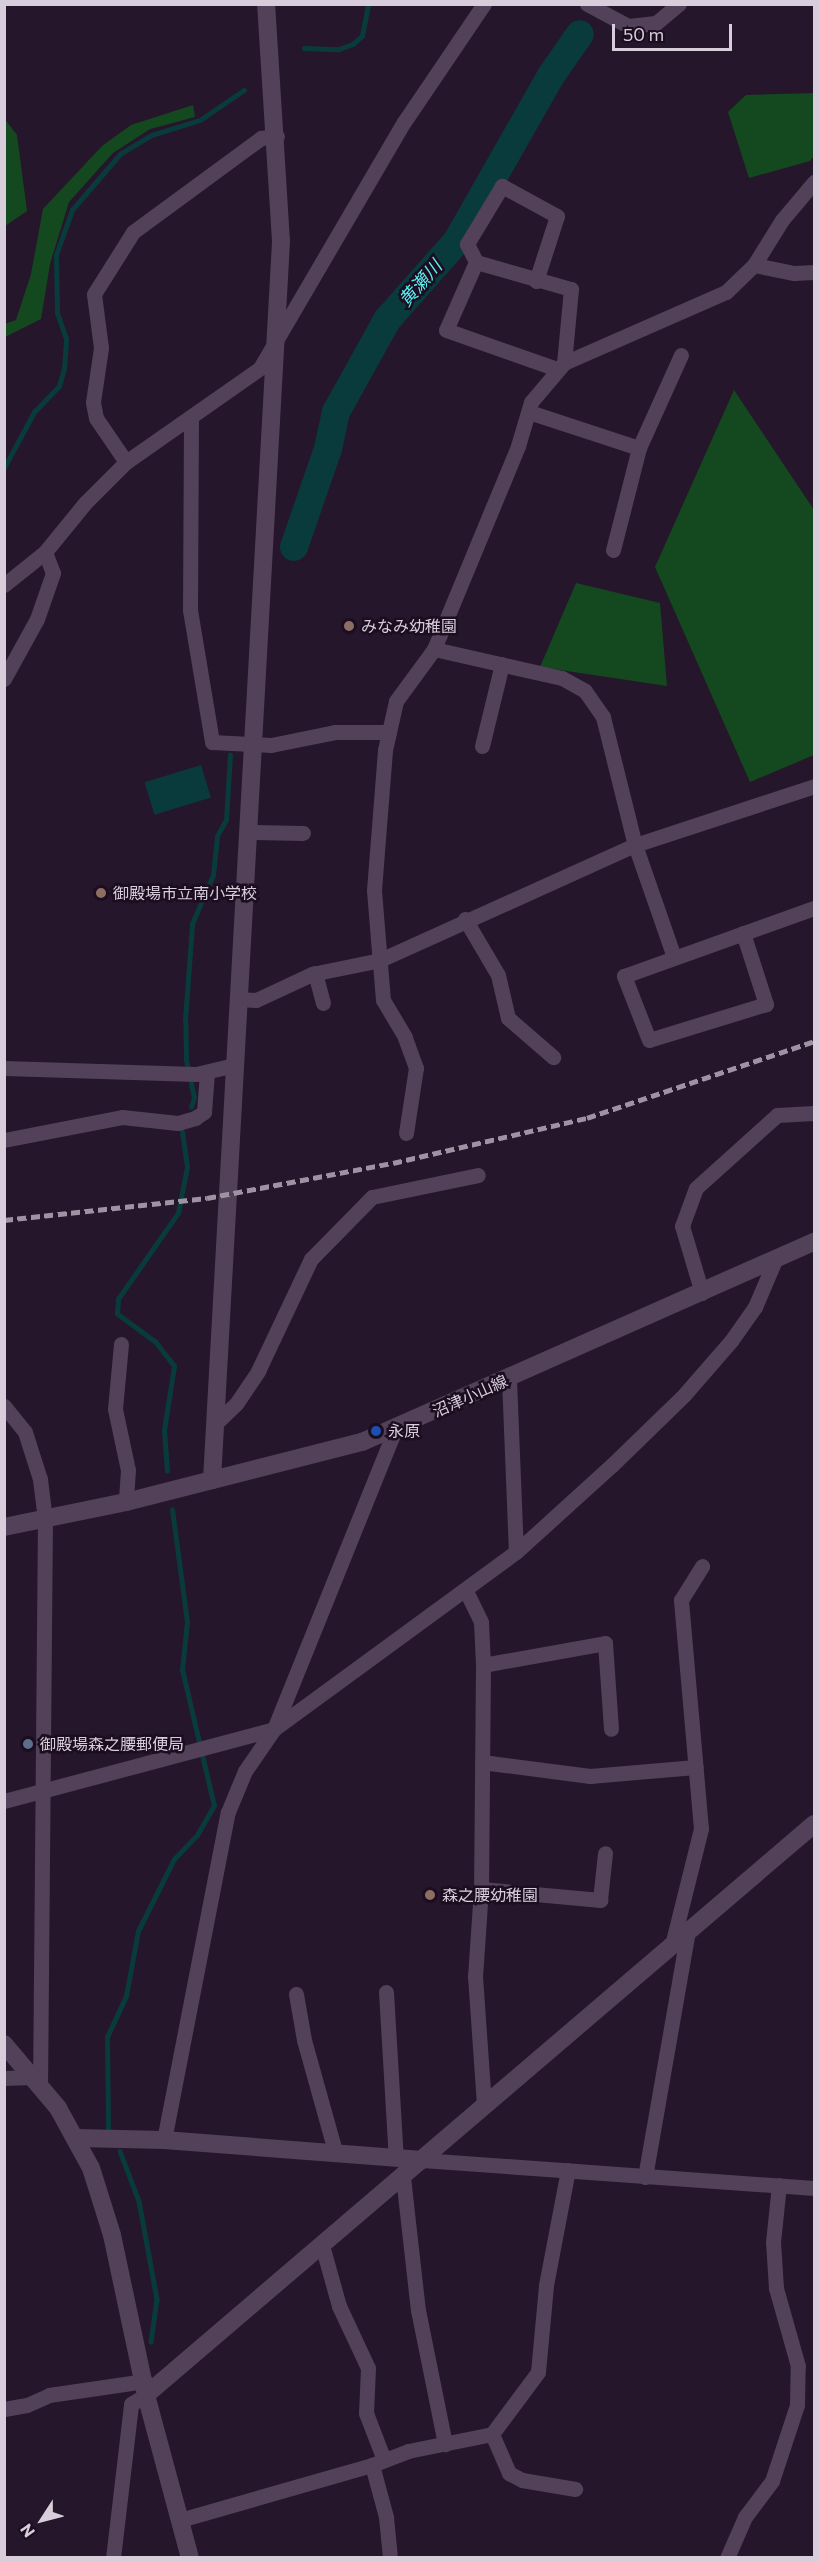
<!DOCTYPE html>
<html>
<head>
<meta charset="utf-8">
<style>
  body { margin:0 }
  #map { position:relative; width:819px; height:2562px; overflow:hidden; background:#25162b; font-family:Commissioner,"Noto Sans JP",sans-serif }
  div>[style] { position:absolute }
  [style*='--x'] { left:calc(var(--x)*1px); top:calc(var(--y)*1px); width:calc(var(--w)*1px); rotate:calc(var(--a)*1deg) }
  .green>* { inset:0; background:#14491f }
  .water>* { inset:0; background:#093b3c; transform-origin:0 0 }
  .stream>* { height:4.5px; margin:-2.25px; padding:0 2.25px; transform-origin:2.25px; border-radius:2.25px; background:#093b3c }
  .river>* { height:28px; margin:-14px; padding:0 14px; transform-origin:14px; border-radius:14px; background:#093b3c }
  .minor>* { height:15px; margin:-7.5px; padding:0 7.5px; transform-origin:7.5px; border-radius:7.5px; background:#524158 }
  .tertiary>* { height:18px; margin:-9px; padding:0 9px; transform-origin:9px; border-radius:9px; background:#524158 }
  .secondary>* { height:18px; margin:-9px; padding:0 9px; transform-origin:9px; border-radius:9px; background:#524158 }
  .rail>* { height:4.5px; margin-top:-2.25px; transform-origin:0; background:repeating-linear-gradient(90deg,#9f93a3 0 9px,transparent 0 13.5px) }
  .dots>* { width:16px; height:16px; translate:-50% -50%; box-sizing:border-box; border:3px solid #1c0d21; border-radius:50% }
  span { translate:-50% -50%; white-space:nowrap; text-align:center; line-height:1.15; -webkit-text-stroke:5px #1c0d21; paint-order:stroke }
  .poi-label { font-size:16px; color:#d8cedb }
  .left { translate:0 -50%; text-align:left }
  .street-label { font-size:16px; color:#d8cedb }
  .water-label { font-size:18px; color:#5aeff0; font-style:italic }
  .frame { position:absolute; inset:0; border:6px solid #d8cedb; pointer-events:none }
  .north { position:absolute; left:12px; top:2490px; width:60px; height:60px; -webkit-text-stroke:4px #1c0d21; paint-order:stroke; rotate:234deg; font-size:16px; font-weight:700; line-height:24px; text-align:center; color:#d8cedb }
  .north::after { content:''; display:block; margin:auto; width:21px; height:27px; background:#d8cedb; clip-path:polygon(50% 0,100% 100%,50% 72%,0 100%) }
  .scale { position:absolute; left:612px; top:24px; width:120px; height:27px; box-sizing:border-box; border:3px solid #d8cedb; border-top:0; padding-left:8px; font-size:18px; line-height:21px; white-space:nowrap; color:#d8cedb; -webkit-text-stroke:4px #1c0d21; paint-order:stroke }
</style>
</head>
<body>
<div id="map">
  <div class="green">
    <div style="clip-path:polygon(814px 93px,814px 156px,810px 161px,749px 178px,728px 112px,746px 95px)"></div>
    <div style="clip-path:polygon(193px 105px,195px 117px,150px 129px,113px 153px,69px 202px,50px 264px,41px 319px,5px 337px,5px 324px,16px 320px,31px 274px,43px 209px,102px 146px,131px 125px)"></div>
    <div style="clip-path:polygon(4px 118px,17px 135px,27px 211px,5px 226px)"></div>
    <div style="clip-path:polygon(734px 390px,814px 510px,814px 755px,750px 782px,655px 567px)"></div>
    <div style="clip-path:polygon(576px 583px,660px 603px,667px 686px,540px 667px)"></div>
  </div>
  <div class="water">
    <div style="left:201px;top:765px;width:34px;height:59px;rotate:73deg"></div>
  </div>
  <div class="stream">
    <div style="--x:304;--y:48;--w:35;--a:2"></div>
    <div style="--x:339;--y:49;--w:15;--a:-20"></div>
    <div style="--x:353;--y:44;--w:12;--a:-42"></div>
    <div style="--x:362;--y:36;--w:33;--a:-79"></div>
    <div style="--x:4;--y:468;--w:64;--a:-61.8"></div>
    <div style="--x:34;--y:412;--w:36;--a:-46"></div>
    <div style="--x:59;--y:386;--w:18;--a:-74"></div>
    <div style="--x:64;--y:369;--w:30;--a:-86"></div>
    <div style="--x:66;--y:339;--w:28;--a:-109"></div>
    <div style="--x:57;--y:313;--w:58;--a:-91"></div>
    <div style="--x:56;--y:255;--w:48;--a:-70.4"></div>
    <div style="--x:72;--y:210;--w:74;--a:-49.4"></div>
    <div style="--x:120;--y:154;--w:37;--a:-31"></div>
    <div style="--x:152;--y:135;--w:50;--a:-17.4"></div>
    <div style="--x:200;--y:120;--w:53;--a:-34.3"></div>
    <div style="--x:191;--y:1107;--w:9;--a:-72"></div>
    <div style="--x:194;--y:1098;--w:40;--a:-102"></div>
    <div style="--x:186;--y:1059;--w:39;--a:-91"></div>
    <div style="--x:185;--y:1020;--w:96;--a:-85.8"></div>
    <div style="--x:192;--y:924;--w:53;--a:-66.8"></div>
    <div style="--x:213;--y:875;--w:39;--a:-84"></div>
    <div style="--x:217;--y:836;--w:18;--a:-61"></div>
    <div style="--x:226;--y:820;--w:65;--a:-86.5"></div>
    <div style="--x:167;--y:1471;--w:41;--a:-94.2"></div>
    <div style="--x:164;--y:1430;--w:65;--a:-81.1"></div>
    <div style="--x:174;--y:1366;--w:31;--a:-128"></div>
    <div style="--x:155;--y:1342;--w:47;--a:-143.6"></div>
    <div style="--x:117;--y:1314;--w:15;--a:-86"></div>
    <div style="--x:118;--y:1299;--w:105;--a:-55.1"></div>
    <div style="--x:178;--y:1213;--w:47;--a:-78.9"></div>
    <div style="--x:187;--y:1167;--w:35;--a:-98"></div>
    <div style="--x:108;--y:2129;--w:92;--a:-90.6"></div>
    <div style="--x:107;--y:2037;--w:45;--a:-65.1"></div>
    <div style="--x:126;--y:1996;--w:66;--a:-79.5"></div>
    <div style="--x:138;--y:1931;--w:80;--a:-63.4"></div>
    <div style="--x:174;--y:1859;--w:33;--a:-46"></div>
    <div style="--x:197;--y:1835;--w:34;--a:-60"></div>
    <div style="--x:214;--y:1806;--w:140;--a:-103.2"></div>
    <div style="--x:182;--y:1670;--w:48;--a:-84.1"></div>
    <div style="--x:187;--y:1622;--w:113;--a:-97.6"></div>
    <div style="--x:120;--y:2151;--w:53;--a:69.2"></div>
    <div style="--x:139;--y:2201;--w:100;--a:79.6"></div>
    <div style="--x:157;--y:2299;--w:43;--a:97.9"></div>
  </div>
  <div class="river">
    <div style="--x:294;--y:547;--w:104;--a:-70.9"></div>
    <div style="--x:328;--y:449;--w:38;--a:-78"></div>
    <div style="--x:336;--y:412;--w:105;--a:-61"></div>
    <div style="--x:387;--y:320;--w:106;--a:-48.5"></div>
    <div style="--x:457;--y:241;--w:189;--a:-60.4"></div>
    <div style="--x:550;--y:77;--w:52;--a:-55.1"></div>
  </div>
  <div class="minor">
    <div style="--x:587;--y:4;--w:47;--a:28.2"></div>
    <div style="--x:628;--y:26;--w:28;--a:-6"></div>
    <div style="--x:656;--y:23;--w:30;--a:-40"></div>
    <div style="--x:476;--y:262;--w:99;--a:15.9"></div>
    <div style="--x:571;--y:289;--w:74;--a:95.4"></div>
    <div style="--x:754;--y:265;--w:53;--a:-58.1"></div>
    <div style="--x:782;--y:220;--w:50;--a:-49.9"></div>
    <div style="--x:536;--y:281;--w:68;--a:-72.1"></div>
    <div style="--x:557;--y:216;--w:63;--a:-151.4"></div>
    <div style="--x:502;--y:186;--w:68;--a:121.1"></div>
    <div style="--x:467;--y:244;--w:20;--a:63"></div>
    <div style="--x:476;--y:262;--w:74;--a:113.8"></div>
    <div style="--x:446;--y:330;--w:118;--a:19.4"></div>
    <div style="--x:529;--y:412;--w:116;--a:18.1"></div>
    <div style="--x:191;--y:420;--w:190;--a:90.3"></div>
    <div style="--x:190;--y:610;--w:134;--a:80.5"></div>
    <div style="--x:212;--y:742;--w:59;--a:2.9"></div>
    <div style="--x:271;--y:745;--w:65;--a:-11.5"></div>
    <div style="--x:335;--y:732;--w:54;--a:0"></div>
    <div style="--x:126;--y:462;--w:53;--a:-124.3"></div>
    <div style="--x:96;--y:418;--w:16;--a:-101"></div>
    <div style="--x:93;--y:402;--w:55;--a:-81.6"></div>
    <div style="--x:101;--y:348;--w:54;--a:-97.4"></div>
    <div style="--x:94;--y:294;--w:73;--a:-57.8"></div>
    <div style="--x:133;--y:232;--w:159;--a:-36.3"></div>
    <div style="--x:261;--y:138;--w:16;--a:-7"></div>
    <div style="--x:613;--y:550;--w:105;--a:-75.7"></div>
    <div style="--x:639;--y:448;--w:102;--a:-65.7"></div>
    <div style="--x:4;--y:585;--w:53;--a:-38.8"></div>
    <div style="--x:45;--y:552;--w:63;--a:-50.8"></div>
    <div style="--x:85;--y:503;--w:58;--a:-45"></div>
    <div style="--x:126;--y:462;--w:164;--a:-35"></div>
    <div style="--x:260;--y:368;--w:285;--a:-59.7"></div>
    <div style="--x:404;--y:122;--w:143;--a:-55.9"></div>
    <div style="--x:434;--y:649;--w:131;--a:12.8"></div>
    <div style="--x:562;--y:678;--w:26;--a:29"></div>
    <div style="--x:585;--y:691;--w:32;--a:55"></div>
    <div style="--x:603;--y:717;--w:132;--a:76"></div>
    <div style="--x:635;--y:845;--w:119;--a:70.8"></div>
    <div style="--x:4;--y:679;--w:68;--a:-61.2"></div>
    <div style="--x:37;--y:619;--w:49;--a:-70.8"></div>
    <div style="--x:53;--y:573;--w:22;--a:-111"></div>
    <div style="--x:482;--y:746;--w:84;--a:-76.3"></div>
    <div style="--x:247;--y:832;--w:56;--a:1"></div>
    <div style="--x:465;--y:919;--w:65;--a:59.5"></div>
    <div style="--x:498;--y:975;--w:44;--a:76.9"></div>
    <div style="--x:508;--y:1018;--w:60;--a:40.9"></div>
    <div style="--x:743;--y:933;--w:75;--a:72.1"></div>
    <div style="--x:766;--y:1004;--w:122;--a:162.9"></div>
    <div style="--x:649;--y:1040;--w:69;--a:-111.3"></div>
    <div style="--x:624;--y:976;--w:202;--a:-19.7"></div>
    <div style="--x:315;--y:973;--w:31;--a:75"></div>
    <div style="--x:237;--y:999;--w:19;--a:3"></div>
    <div style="--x:256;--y:1000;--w:62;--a:-24.9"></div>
    <div style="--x:312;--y:974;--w:69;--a:-11.6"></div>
    <div style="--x:380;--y:960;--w:280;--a:-24.3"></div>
    <div style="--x:635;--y:845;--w:188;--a:-18.2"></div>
    <div style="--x:4;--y:1068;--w:192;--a:1.8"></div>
    <div style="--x:196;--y:1074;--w:37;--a:-13"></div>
    <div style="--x:406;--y:1133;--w:66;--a:-81.3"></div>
    <div style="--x:416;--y:1068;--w:33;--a:-110"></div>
    <div style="--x:405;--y:1037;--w:43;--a:-120.7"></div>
    <div style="--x:383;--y:1000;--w:110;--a:-94.7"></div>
    <div style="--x:374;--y:890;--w:140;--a:-85.5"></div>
    <div style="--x:385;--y:750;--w:50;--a:-77.3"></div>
    <div style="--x:396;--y:701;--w:64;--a:-53.8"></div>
    <div style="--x:434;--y:649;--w:220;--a:-67.5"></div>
    <div style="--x:518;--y:446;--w:46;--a:-73.5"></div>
    <div style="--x:531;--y:402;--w:51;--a:-49.8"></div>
    <div style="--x:564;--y:363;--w:177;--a:-23.7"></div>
    <div style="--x:726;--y:292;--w:39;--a:-44"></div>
    <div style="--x:754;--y:265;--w:41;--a:11.3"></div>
    <div style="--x:794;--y:273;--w:20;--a:-3"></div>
    <div style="--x:4;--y:1140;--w:120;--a:-11"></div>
    <div style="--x:122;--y:1117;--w:56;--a:6.1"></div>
    <div style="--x:178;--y:1123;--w:18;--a:-16"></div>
    <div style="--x:195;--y:1118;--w:11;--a:-34"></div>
    <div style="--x:204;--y:1112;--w:40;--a:-85.7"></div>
    <div style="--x:702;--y:1293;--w:70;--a:-106.6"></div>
    <div style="--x:682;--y:1226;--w:40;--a:-69.8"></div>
    <div style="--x:696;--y:1188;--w:109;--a:-42"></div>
    <div style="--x:777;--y:1115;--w:37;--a:-3"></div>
    <div style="--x:121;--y:1344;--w:65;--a:95.3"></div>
    <div style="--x:115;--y:1409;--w:62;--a:78"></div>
    <div style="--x:128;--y:1470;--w:32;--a:94"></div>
    <div style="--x:509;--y:1379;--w:173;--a:87.7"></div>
    <div style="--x:4;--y:1406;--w:33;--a:51"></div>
    <div style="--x:25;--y:1432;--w:49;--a:72.3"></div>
    <div style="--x:40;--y:1479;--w:39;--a:83"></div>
    <div style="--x:45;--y:1518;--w:568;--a:90.5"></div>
    <div style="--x:215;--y:1424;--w:29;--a:-44"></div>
    <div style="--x:236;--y:1404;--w:40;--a:-56"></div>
    <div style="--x:258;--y:1371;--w:124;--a:-64.7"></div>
    <div style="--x:311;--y:1259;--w:87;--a:-45.5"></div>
    <div style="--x:372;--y:1197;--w:108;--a:-11.7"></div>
    <div style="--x:466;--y:1591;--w:34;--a:64"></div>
    <div style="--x:481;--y:1622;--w:43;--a:87.3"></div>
    <div style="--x:483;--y:1665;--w:224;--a:90.5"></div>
    <div style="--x:481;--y:1889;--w:87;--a:93.9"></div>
    <div style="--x:475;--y:1976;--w:130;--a:86"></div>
    <div style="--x:483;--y:1665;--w:124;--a:-10.2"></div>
    <div style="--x:605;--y:1643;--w:86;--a:86"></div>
    <div style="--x:482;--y:1762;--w:109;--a:7.4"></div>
    <div style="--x:590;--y:1776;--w:106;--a:-4.9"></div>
    <div style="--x:4;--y:1801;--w:279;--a:-14.9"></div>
    <div style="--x:274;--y:1729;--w:300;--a:-36.2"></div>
    <div style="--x:516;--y:1552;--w:130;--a:-42.2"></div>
    <div style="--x:612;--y:1465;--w:100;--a:-44.2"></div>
    <div style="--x:684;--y:1395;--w:72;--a:-49"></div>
    <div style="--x:731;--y:1341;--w:42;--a:-54.8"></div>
    <div style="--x:755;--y:1307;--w:51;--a:-66.9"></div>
    <div style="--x:481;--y:1889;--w:120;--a:5.3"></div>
    <div style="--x:600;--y:1900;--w:47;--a:-83.9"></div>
    <div style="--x:672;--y:1945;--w:120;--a:-76"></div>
    <div style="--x:701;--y:1829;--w:230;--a:-95"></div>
    <div style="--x:681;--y:1600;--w:40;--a:-58"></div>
    <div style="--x:386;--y:1992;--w:166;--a:86.6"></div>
    <div style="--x:296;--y:1994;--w:47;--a:80.1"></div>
    <div style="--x:304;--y:2040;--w:115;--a:74.4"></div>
    <div style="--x:4;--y:2078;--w:28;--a:-2"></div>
    <div style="--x:164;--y:2140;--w:334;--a:-79"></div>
    <div style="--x:228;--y:1812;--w:44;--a:-67.5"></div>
    <div style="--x:245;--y:1771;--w:51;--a:-55.4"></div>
    <div style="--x:274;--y:1729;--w:323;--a:-68"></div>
    <div style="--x:422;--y:2160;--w:393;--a:4.1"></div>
    <div style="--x:403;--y:2177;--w:134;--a:83.6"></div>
    <div style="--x:418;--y:2310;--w:137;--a:78.6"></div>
    <div style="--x:645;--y:2177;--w:250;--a:-80.1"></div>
    <div style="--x:322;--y:2245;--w:63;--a:74.4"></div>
    <div style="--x:339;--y:2306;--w:68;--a:64.9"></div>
    <div style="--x:368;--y:2368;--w:45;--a:92.5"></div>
    <div style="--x:366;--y:2413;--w:50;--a:69"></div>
    <div style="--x:4;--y:2409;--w:23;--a:-10"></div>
    <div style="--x:27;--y:2405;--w:24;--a:-24"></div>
    <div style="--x:49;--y:2395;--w:97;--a:-8.3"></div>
    <div style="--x:492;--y:2434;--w:43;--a:66.4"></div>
    <div style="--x:509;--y:2473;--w:15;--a:28"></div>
    <div style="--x:522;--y:2480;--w:54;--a:9.6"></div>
    <div style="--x:372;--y:2465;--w:54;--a:74.9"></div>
    <div style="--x:386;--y:2517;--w:41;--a:84.4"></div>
    <div style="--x:180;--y:2520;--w:200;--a:-16"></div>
    <div style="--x:372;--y:2465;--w:39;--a:-21"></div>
    <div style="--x:408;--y:2451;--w:86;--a:-11.4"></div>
    <div style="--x:492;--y:2434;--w:77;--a:-53.4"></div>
    <div style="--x:538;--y:2372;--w:87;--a:-84.7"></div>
    <div style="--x:546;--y:2285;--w:117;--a:-79.2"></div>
    <div style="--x:113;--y:2558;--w:155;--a:-83.3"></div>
    <div style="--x:131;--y:2404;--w:17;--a:-31"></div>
    <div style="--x:727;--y:2558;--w:45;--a:-66.3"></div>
    <div style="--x:745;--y:2517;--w:45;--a:-53.1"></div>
    <div style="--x:772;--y:2481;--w:80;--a:-71.8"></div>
    <div style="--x:797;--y:2405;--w:39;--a:-89"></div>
    <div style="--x:798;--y:2366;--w:81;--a:-105.8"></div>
    <div style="--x:776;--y:2288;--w:46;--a:-93.7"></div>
    <div style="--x:773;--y:2242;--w:57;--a:-84"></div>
  </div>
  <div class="tertiary">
    <div style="--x:212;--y:1480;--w:1241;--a:-86.81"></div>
    <div style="--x:281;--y:241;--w:237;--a:-93.6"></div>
    <div style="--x:4;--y:2044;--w:84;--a:49.8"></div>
    <div style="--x:58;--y:2108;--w:68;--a:61.2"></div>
    <div style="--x:91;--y:2168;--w:70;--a:72.6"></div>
    <div style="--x:112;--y:2235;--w:164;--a:78"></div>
    <div style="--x:146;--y:2395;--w:169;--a:74.9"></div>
    <div style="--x:77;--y:2138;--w:87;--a:1.3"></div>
    <div style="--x:164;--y:2140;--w:259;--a:4.4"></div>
    <div style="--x:146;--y:2395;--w:879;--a:-40.52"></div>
  </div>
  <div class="secondary">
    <div style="--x:4;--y:1527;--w:125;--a:-11.6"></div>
    <div style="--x:126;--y:1502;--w:244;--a:-14.3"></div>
    <div style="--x:362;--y:1442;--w:494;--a:-23.9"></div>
  </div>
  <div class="rail">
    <div style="--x:4;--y:1220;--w:204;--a:-6.2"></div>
    <div style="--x:207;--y:1198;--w:189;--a:-10.7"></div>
    <div style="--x:393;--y:1163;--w:199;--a:-13.1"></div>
    <div style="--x:587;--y:1118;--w:240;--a:-18.7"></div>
  </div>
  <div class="dots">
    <div style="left:349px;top:626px;background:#8d6e63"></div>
    <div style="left:101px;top:893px;background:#8d6e63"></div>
    <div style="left:376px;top:1431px;background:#1a4fb4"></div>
    <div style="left:28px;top:1744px;background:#5c6f8a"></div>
    <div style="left:430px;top:1895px;background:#8d6e63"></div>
  </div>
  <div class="poi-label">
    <span class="left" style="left:361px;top:626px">みなみ幼稚園</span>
    <span class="left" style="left:113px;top:893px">御殿場市立南小学校</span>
    <span class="left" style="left:388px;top:1431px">永原</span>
    <span class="left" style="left:40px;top:1744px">御殿場森之腰郵便局</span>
    <span class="left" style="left:442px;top:1895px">森之腰幼稚園</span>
  </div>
  <div class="street-label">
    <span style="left:470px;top:1396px;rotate:-24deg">沼津小山線</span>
  </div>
  <div class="water-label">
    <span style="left:420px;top:283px;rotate:-49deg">黄瀬川</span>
  </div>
  <div class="frame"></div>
  <div class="north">N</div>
  <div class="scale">50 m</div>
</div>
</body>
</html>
